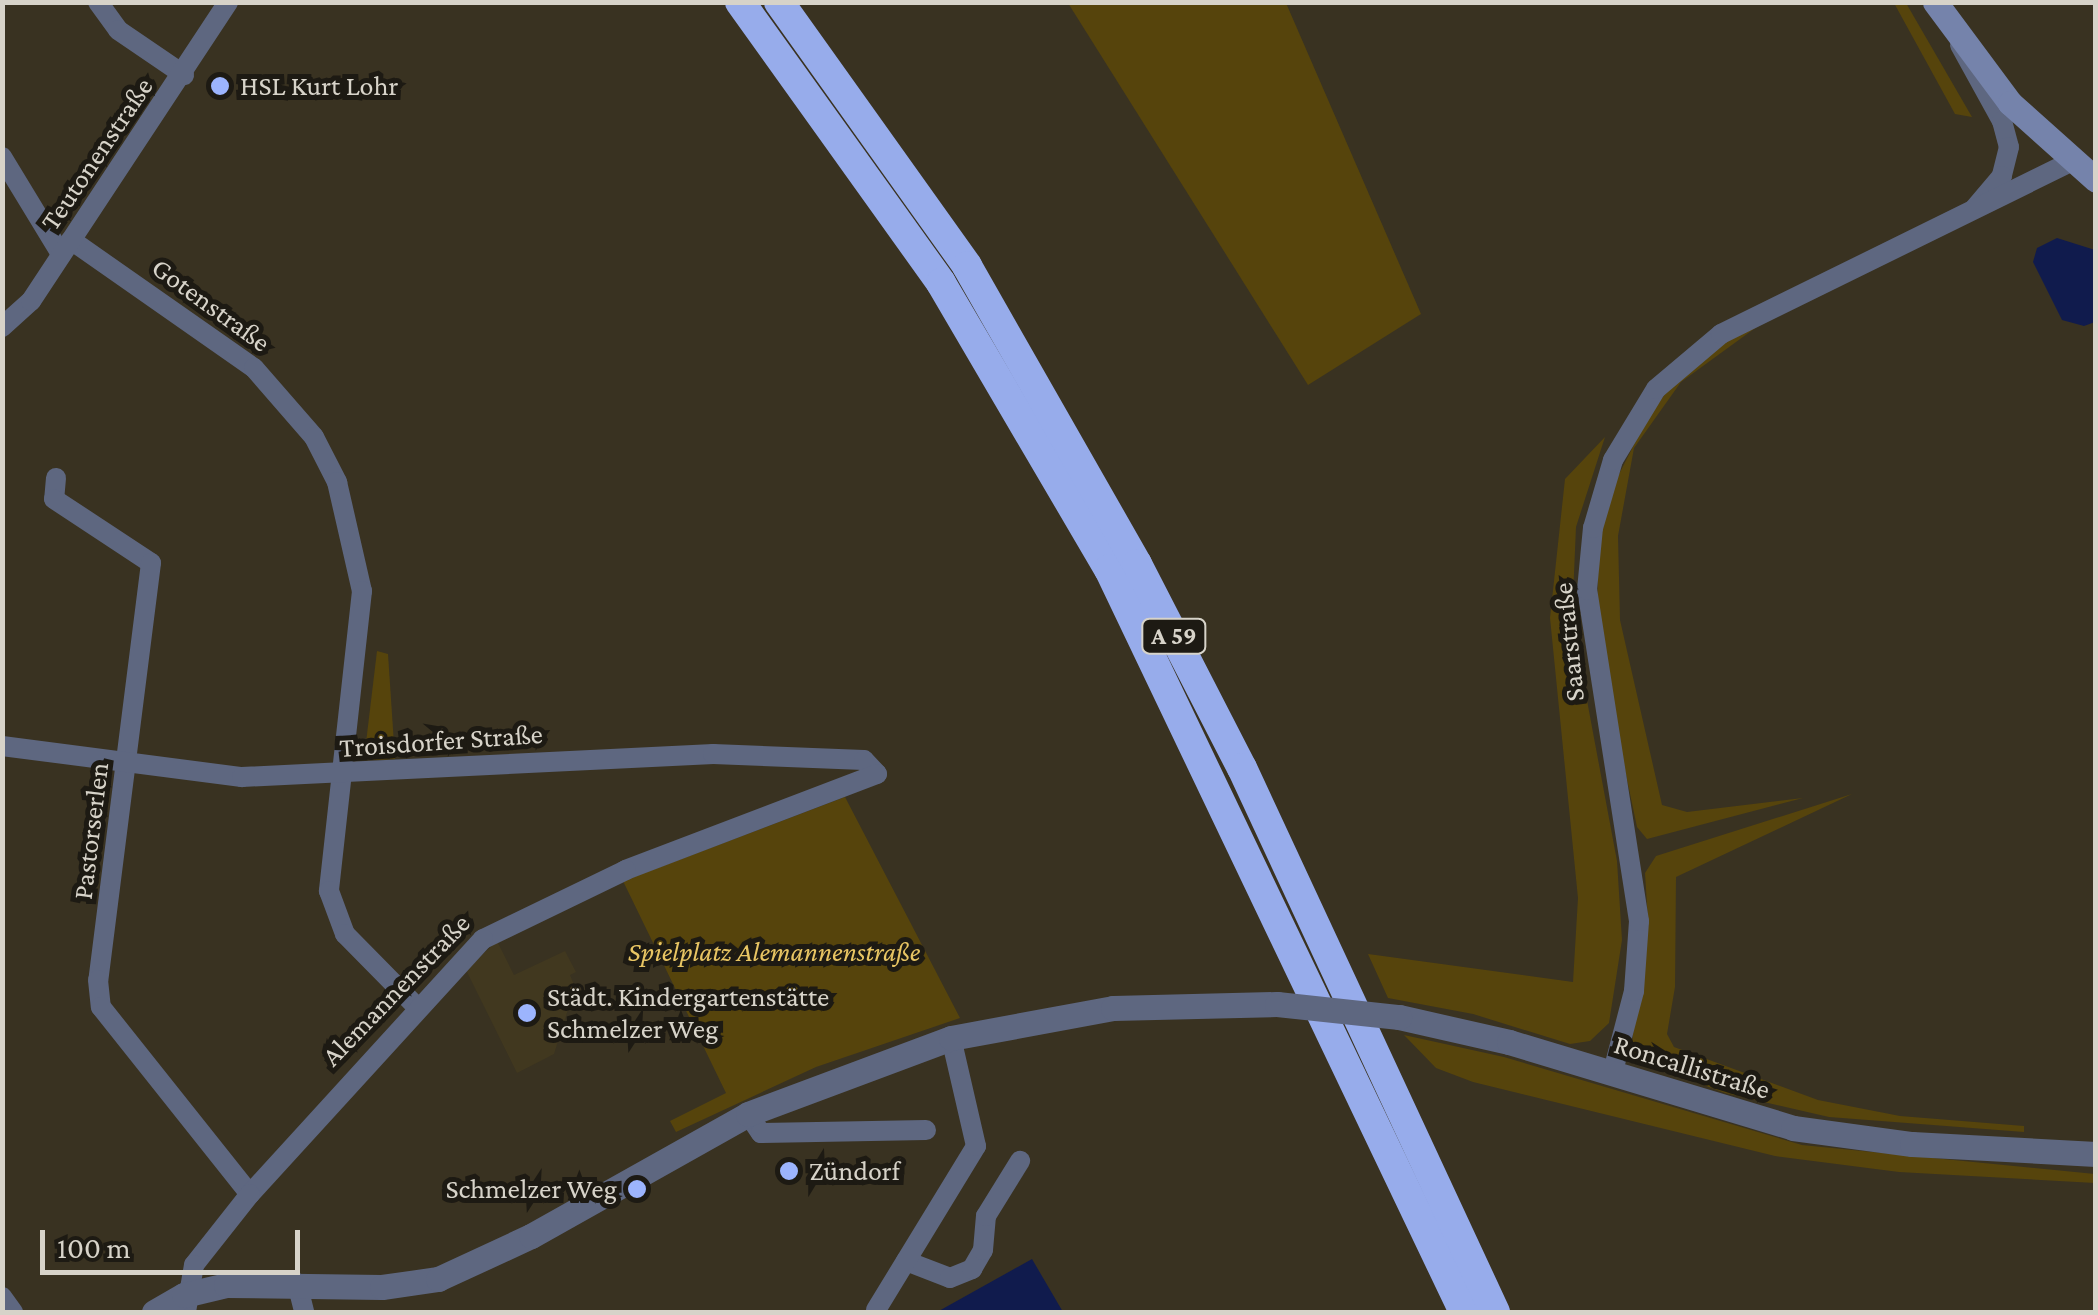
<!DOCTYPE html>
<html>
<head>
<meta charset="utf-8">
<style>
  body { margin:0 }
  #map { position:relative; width:2098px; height:1315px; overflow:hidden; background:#393221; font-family:"Crimson Pro",serif }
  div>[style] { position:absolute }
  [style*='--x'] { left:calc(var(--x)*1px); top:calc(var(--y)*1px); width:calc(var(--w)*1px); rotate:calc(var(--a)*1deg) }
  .built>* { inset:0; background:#41381f }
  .green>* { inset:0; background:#56440c }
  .water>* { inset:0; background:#101b4d }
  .minor>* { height:20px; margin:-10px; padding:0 10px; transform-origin:10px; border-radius:10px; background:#5e6780 }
  .tertiary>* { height:25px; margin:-12.5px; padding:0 12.5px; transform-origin:12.5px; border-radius:12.5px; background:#5e6780 }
  .secondary>* { height:25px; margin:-12.5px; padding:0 12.5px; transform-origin:12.5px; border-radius:12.5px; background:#7583ab }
  .motorway>* { height:30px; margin:-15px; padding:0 15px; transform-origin:15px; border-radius:15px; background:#97aceb }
  .tertiary-bridge>* { height:25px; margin:-12.5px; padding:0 12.5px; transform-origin:12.5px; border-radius:12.5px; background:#5e6780 }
  .dots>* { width:28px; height:28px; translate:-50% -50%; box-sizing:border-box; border:5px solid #1d1a13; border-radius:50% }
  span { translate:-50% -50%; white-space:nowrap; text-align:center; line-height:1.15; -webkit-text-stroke:10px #1d1a13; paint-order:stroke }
  .shield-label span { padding:2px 8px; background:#1d1a13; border:2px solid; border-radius:8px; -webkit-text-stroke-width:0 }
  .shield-label { font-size:25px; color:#d7d3c9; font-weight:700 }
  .poi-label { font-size:28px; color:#d7d3c9 }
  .left { translate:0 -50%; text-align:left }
  .right { translate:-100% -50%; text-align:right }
  .street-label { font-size:28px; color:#d7d3c9 }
  .park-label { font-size:28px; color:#e8c563; font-style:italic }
  .frame { position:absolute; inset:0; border:5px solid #d7d3c9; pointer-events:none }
  .scale { position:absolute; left:40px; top:1230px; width:260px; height:45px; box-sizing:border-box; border:5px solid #d7d3c9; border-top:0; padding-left:12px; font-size:30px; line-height:35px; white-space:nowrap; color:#d7d3c9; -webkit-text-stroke:8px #1d1a13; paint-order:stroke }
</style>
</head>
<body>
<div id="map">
  <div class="built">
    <div style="clip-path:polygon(497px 941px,514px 975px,565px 951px,576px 972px,570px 975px,575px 987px,554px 1054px,517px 1073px,466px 970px)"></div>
  </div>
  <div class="green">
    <div style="clip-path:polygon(1068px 3px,1286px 3px,1421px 314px,1308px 385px)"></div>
    <div style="clip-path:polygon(1894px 3px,1906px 3px,1972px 117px,1955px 114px)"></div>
    <div style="clip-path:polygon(1758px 326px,1681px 382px,1634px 448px,1618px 536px,1620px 620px,1662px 805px,1687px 812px,1803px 798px,1647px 839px,1637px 827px,1608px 689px,1597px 609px,1599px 544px,1613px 486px,1646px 421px,1667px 391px,1714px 348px)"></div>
    <div style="clip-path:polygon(1605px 437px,1576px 527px,1572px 620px,1617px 861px,1622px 940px,1609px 1023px,1590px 1041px,1570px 1044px,1473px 1014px,1388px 998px,1368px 954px,1573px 982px,1578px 898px,1550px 618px,1565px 479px)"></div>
    <div style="clip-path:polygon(377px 651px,388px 654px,395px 759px,373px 760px,365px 751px)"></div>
    <div style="clip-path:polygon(1852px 794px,1676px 877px,1675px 987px,1667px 1034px,1674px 1047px,1818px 1100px,1900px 1116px,2024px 1126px,2024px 1132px,1829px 1117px,1725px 1093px,1636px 1060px,1632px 1042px,1648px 921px,1645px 873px,1656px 856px)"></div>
    <div style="clip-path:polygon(845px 797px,960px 1018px,816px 1067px,676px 1132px,670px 1121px,726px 1093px,623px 881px)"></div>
    <div style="clip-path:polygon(1404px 1035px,1504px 1057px,1802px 1145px,2095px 1174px,2095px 1183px,1899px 1172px,1775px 1156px,1473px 1082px,1436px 1068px)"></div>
  </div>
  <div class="water">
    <div style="clip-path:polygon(2057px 238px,2095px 250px,2095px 322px,2084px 326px,2062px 320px,2033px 262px,2037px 248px)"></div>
    <div style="clip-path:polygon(1032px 1259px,1063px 1312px,937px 1312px)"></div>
  </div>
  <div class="minor">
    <div style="--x:98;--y:2;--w:34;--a:54"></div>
    <div style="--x:118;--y:30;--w:80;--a:34.3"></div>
    <div style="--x:1960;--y:45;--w:87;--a:61.1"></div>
    <div style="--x:2002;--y:121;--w:27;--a:75"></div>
    <div style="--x:2009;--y:147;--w:30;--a:104"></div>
    <div style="--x:2002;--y:176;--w:42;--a:130.2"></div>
    <div style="--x:2;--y:157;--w:114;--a:58.7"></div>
    <div style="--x:71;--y:240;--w:223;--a:35"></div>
    <div style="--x:254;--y:368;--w:91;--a:49"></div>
    <div style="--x:314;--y:437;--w:51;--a:62.9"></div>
    <div style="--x:337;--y:482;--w:112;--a:77.1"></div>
    <div style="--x:362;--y:591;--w:302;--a:96.3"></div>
    <div style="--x:329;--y:891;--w:46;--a:69.6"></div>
    <div style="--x:345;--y:934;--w:101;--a:45.4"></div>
    <div style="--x:2;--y:327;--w:39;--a:-42"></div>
    <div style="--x:31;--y:301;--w:358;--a:-56.6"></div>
    <div style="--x:56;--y:478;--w:21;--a:95"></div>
    <div style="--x:54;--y:499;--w:116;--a:33.4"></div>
    <div style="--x:151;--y:563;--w:420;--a:97.2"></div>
    <div style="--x:98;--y:980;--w:27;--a:84"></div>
    <div style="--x:101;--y:1007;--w:239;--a:51.5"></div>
    <div style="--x:2;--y:746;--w:242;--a:7.4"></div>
    <div style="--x:242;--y:777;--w:472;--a:-2.8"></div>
    <div style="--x:713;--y:754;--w:151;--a:2.3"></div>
    <div style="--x:864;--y:760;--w:19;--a:47"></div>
    <div style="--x:877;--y:774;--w:269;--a:159.1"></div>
    <div style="--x:626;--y:870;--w:159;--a:154.2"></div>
    <div style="--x:483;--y:939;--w:345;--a:132.4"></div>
    <div style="--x:250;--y:1194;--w:90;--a:128.3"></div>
    <div style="--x:194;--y:1265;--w:48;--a:99.7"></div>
    <div style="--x:1612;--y:1075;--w:87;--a:-75.3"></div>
    <div style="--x:1634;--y:991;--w:70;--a:-85.9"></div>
    <div style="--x:1639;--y:921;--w:335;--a:-98.9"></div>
    <div style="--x:1587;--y:590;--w:62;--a:-84.5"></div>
    <div style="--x:1593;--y:528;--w:71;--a:-73.6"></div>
    <div style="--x:1613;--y:460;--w:83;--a:-58.8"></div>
    <div style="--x:1656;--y:389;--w:85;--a:-40.2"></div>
    <div style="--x:1721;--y:334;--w:390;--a:-26.2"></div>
    <div style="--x:748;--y:1114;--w:23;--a:56"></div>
    <div style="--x:761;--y:1133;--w:165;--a:-1"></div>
    <div style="--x:906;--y:1261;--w:47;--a:21.1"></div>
    <div style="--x:950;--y:1278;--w:24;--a:-22"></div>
    <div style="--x:972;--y:1269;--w:22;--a:-60"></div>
    <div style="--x:983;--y:1250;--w:34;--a:-85"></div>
    <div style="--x:986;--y:1216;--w:65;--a:-58.3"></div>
    <div style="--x:297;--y:1283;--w:30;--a:76"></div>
    <div style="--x:2;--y:1297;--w:19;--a:54"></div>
    <div style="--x:876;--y:1310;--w:192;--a:-58.6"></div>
    <div style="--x:976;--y:1146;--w:111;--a:-103"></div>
  </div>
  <div class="tertiary">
    <div style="--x:1399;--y:1017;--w:113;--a:12.8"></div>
    <div style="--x:1509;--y:1042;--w:297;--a:16.8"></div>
    <div style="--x:1793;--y:1128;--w:120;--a:7.7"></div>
    <div style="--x:1912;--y:1144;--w:184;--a:3.1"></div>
    <div style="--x:154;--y:1312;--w:34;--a:-30"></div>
    <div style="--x:184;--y:1295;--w:43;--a:-13.4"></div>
    <div style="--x:226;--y:1285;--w:156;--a:0.7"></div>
    <div style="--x:382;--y:1287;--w:57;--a:-8.1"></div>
    <div style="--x:438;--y:1279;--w:102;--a:-24.8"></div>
    <div style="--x:531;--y:1236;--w:249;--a:-29.3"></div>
    <div style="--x:748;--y:1114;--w:217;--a:-20.5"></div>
    <div style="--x:951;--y:1038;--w:165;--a:-10.5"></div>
    <div style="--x:1113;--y:1008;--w:164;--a:-1.4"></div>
  </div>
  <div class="secondary">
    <div style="--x:1935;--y:2;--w:126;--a:53.4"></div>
    <div style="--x:2010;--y:103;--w:115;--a:41.8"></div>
  </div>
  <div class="motorway">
    <div style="--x:740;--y:2;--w:345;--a:54.4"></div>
    <div style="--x:941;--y:283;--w:332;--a:59.6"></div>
    <div style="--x:1109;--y:569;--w:823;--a:64.46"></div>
    <div style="--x:779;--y:2;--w:324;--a:54.5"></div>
    <div style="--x:967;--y:266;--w:343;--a:60.3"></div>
    <div style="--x:1137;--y:564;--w:229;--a:62.8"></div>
    <div style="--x:1242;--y:768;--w:600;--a:65.06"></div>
  </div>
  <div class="tertiary-bridge">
    <div style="--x:1277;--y:1004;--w:123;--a:6.1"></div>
  </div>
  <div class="dots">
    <div style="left:220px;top:86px;background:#9cb4fd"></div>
    <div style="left:527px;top:1013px;background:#9cb4fd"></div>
    <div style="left:789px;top:1171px;background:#9cb4fd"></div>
    <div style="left:637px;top:1189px;background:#9cb4fd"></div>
  </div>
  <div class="shield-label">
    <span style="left:1174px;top:636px">A 59</span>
  </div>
  <div class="poi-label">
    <span class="left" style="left:240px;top:86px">HSL Kurt Lohr</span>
    <span class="left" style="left:547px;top:1013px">Städt. Kindergartenstätte<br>Schmelzer Weg</span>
    <span class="left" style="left:809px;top:1171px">Zündorf</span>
    <span class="right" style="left:617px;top:1189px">Schmelzer Weg</span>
  </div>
  <div class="street-label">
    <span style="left:97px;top:154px;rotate:-56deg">Teutonenstraße</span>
    <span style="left:211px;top:305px;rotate:36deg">Gotenstraße</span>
    <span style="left:1569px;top:642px;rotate:-96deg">Saarstraße</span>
    <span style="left:441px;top:741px;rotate:-4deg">Troisdorfer Straße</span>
    <span style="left:91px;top:831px;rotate:-83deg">Pastorserlen</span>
    <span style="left:396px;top:990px;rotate:-46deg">Alemannenstraße</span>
    <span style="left:1692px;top:1067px;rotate:17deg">Roncallistraße</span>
  </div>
  <div class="park-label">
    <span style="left:774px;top:952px">Spielplatz Alemannenstraße</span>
  </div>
  <div class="frame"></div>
  <div class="scale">100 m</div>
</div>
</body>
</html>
